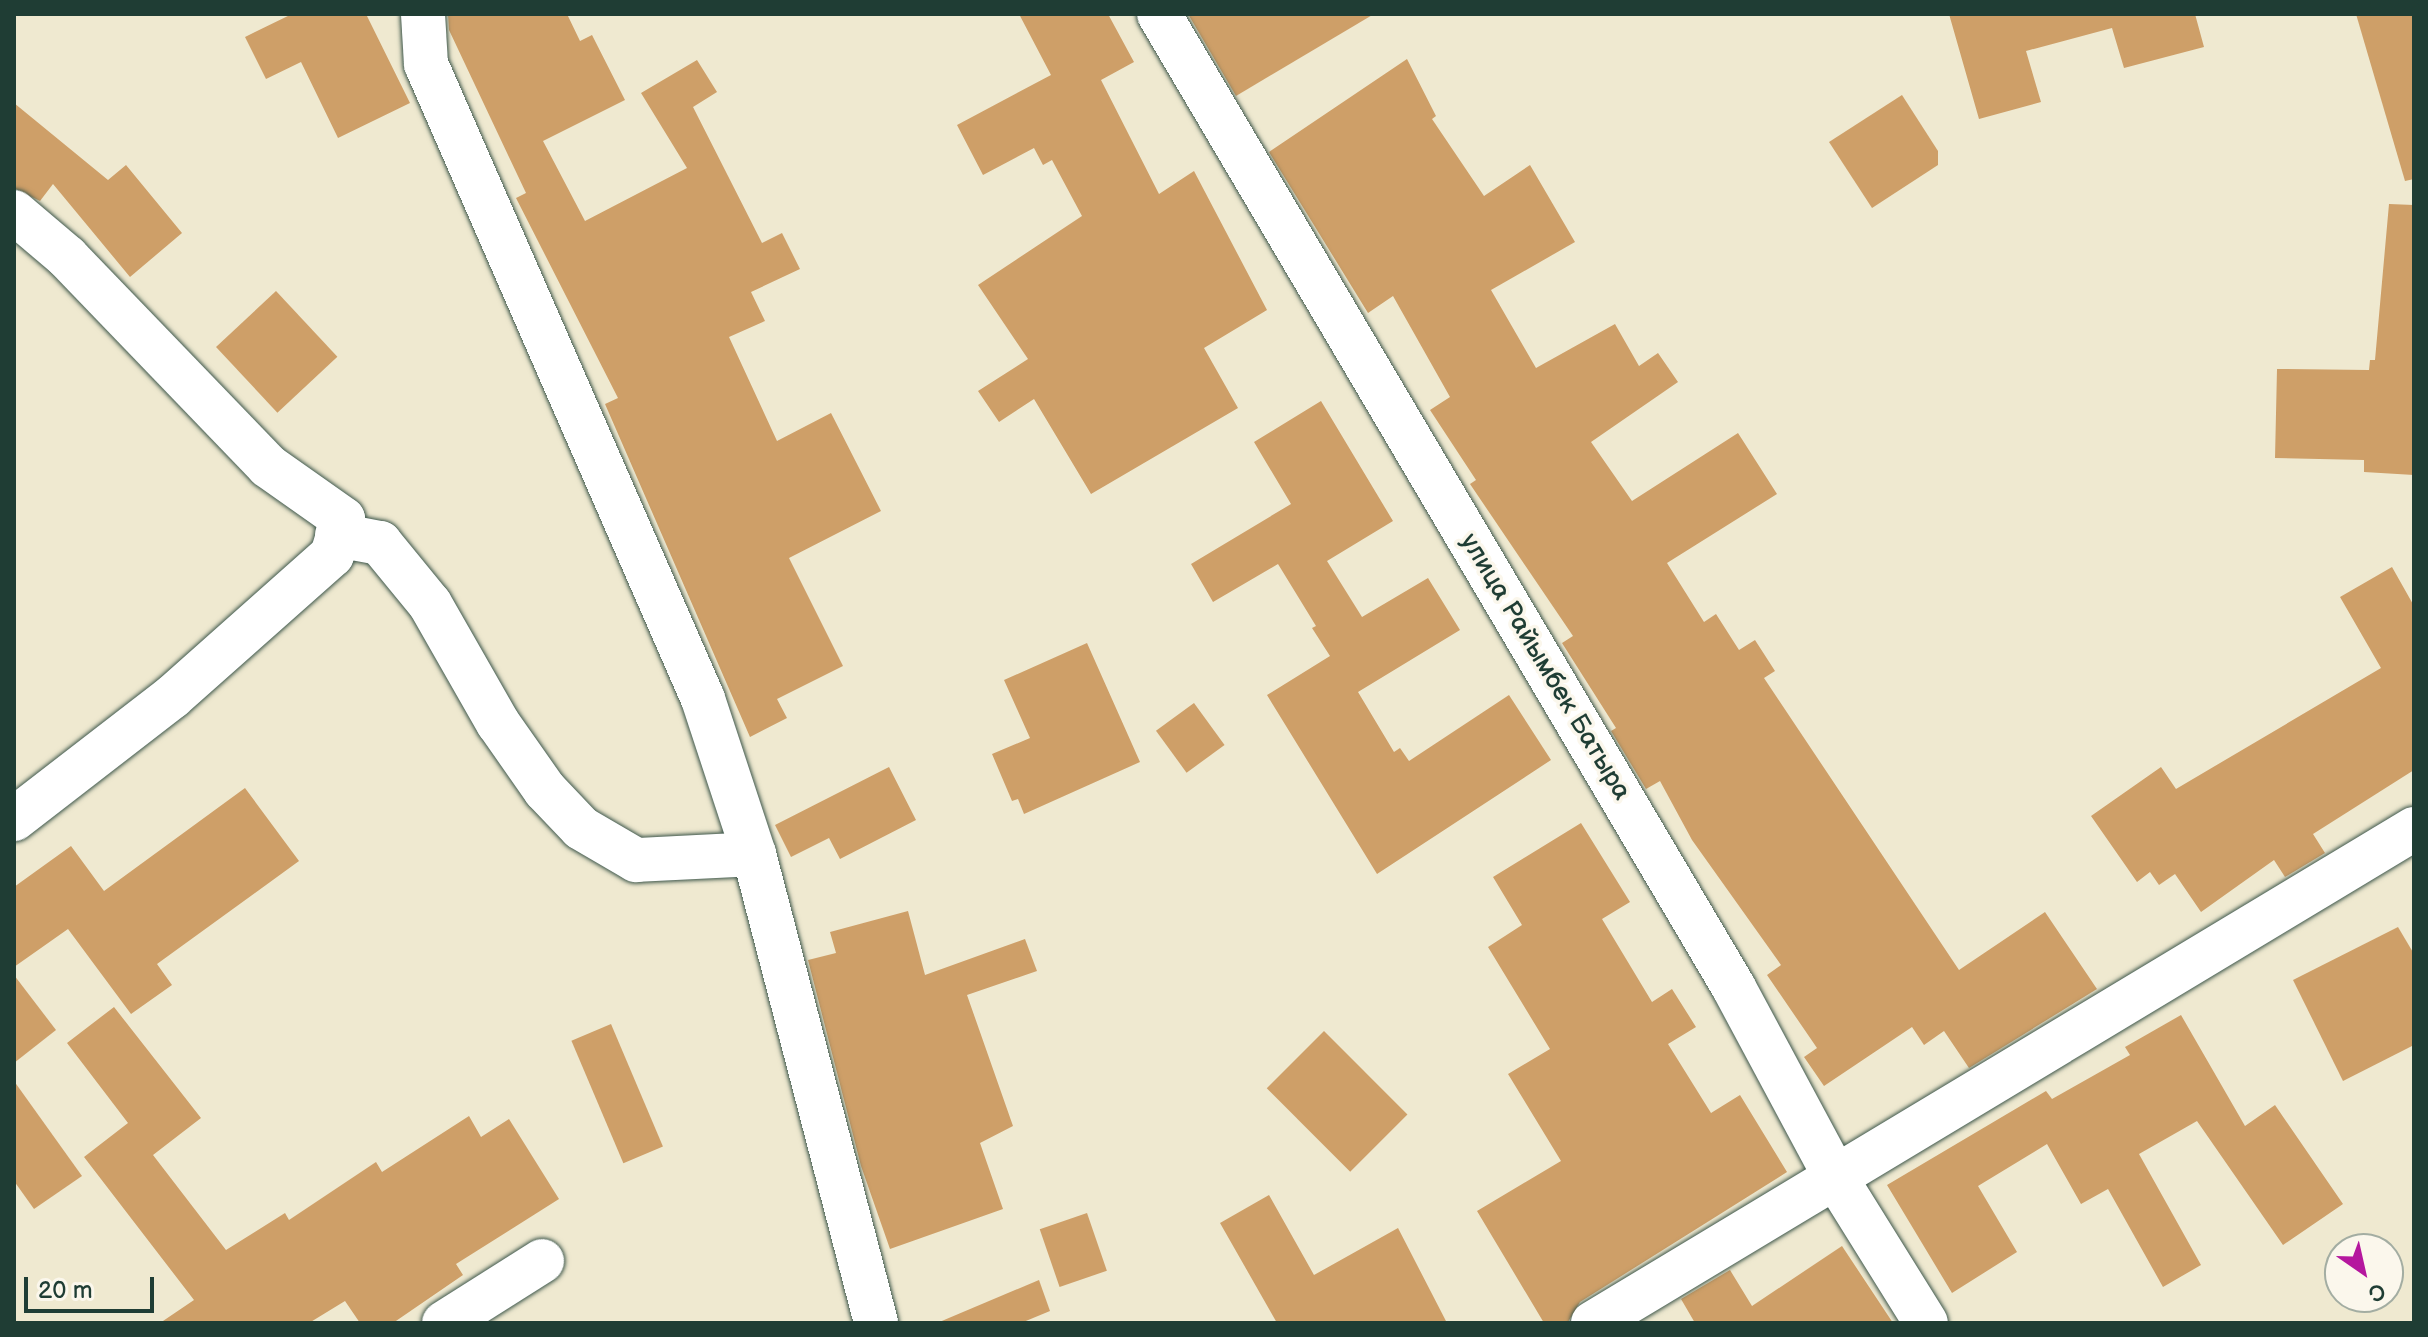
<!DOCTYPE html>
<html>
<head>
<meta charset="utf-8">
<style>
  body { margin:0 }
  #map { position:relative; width:2428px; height:1337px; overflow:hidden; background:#efe9d0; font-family:"Balsamiq Sans",sans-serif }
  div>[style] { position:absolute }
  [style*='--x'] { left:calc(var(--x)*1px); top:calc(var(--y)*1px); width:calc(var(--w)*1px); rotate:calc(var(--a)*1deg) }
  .building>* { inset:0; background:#ce9f68; transform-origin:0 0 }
  .roads { filter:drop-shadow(0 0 2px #3e574b) drop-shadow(0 0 2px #3e574b) }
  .minor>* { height:44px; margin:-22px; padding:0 22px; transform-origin:22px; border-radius:22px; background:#fff }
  span { translate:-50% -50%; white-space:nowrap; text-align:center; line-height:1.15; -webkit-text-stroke:7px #fbf7ec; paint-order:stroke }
  .street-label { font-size:26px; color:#1f3d34 }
  .frame { position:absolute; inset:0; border:16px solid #1f3d34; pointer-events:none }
  .north { position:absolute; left:2324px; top:1233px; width:80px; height:80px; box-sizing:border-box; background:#fbf7ec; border:2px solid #a3ada2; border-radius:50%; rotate:146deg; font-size:22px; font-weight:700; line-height:32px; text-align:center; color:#1f3d34 }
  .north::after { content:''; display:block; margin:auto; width:28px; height:36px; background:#b5179e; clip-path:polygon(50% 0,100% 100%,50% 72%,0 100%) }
  .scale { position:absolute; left:24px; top:1277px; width:130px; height:36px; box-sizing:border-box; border:4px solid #1f3d34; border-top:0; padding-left:10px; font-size:24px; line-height:28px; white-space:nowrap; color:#1f3d34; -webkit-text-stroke:6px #fbf7ec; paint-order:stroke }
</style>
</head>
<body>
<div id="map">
  <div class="building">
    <div style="clip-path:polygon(292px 14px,366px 14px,410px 103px,338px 138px,301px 62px,266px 79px,245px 37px)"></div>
    <div style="clip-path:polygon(448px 14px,567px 14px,580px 41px,592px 35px,625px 100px,543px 141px,585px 221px,687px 168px,641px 93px,697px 60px,717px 92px,693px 107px,762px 243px,782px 233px,800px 269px,751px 292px,765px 321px,729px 337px,777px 441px,831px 413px,881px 511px,789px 558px,843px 666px,777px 699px,787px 718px,750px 737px,605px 404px,618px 398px,516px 198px,526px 193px,449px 30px)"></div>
    <div style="clip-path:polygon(1019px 14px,1108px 14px,1134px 62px,1101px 80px,1159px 194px,1194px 171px,1267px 310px,1204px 348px,1238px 408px,1091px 494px,1034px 399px,999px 422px,978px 391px,1028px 359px,978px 285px,1082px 216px,1052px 160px,1043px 165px,1034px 148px,983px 175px,957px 125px,1051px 75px)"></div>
    <div style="clip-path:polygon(1188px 14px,1374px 14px,1236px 96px)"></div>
    <div style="clip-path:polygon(1949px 14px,2195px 14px,2204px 47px,2124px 68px,2112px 28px,2026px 51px,2041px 102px,1979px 119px)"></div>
    <div style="clip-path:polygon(2356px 14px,2414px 14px,2414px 179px,2405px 181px)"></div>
    <div style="clip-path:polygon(1407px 59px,1436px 116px,1432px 119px,1484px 196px,1530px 165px,1575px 242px,1491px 290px,1536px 368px,1615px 324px,1639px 366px,1658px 353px,1678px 382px,1591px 442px,1632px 501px,1738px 433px,1777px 494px,1667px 563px,1704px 622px,1716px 614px,1739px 650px,1755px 640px,1775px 671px,1764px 678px,1959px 970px,2045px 912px,2097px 989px,1969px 1068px,1944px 1031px,1924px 1045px,1912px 1027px,1824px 1086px,1804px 1057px,1817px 1048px,1767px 975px,1781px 965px,1692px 840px,1660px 781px,1646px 789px,1611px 731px,1616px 728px,1562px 643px,1573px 636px,1470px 484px,1476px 480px,1430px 410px,1450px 397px,1393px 296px,1368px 313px,1269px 152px)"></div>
    <div style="clip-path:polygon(1902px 95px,1938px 151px,1938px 165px,1872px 208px,1829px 142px)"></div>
    <div style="clip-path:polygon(14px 103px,108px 180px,126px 165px,182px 233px,130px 277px,53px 184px,40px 201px,14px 188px)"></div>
    <div style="clip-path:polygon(2389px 204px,2414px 205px,2414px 475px,2364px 472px,2364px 460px,2275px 458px,2277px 369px,2369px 370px,2370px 360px,2375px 360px)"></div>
    <div style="left:276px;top:291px;width:90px;height:82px;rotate:47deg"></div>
    <div style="clip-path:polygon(1321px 401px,1393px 521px,1327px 561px,1362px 617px,1428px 578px,1460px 630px,1358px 692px,1394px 752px,1400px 748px,1409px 761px,1509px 695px,1551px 760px,1377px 874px,1267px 695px,1330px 656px,1312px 628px,1316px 626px,1278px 564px,1213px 602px,1191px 564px,1291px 504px,1254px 442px)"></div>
    <div style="clip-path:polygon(2392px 567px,2414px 606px,2414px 770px,2313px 834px,2325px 853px,2285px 877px,2274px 860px,2201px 912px,2175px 874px,2159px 885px,2150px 872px,2137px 882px,2091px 816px,2161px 767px,2176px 789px,2381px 668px,2340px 597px)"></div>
    <div style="clip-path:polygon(1087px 643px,1140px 762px,1024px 814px,1018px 799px,1012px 801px,992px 754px,1030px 738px,1004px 680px)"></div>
    <div style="left:1194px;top:703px;width:52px;height:47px;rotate:54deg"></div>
    <div style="clip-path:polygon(889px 767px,916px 820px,840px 859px,829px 838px,791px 857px,775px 825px)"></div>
    <div style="clip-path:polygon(245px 788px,299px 861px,157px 964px,172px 985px,131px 1014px,68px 929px,14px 967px,14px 887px,71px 846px,104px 891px)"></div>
    <div style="clip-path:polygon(1581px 823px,1630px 902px,1602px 919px,1652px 1002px,1672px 989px,1696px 1027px,1668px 1044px,1711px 1113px,1740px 1095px,1787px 1172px,1580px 1302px,1568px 1322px,1544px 1323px,1477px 1211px,1561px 1161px,1508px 1074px,1550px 1049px,1488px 947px,1522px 925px,1493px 877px)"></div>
    <div style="clip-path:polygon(908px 911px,925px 975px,1025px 939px,1037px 971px,967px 995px,1013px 1126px,980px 1143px,1003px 1209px,890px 1249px,861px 1166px,808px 960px,836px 953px,830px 932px)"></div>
    <div style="clip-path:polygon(2398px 927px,2414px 954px,2414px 1045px,2343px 1081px,2293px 980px)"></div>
    <div style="clip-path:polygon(14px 975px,56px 1030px,14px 1063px)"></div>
    <div style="clip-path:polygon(114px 1007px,201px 1118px,153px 1155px,226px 1250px,285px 1213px,289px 1220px,376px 1162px,382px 1172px,469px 1116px,481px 1137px,509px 1119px,559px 1199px,456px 1264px,463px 1275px,393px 1323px,360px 1323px,345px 1301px,309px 1323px,160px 1323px,194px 1300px,84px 1157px,128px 1123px,67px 1043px)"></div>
    <div style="clip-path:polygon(2181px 1015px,2245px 1126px,2275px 1105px,2343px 1204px,2283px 1245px,2197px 1121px,2139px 1154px,2201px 1265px,2163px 1287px,2108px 1189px,2081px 1204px,2047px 1144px,1978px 1186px,2017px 1252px,1952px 1293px,1887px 1185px,2046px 1091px,2052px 1099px,2130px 1055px,2125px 1047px)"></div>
    <div style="left:611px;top:1024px;width:133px;height:43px;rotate:67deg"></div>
    <div style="left:1324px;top:1031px;width:118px;height:81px;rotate:45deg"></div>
    <div style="clip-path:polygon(14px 1081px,82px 1176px,34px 1209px,14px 1181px)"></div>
    <div style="clip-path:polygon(1269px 1195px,1314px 1275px,1398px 1228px,1447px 1323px,1277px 1323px,1220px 1223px)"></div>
    <div style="left:1087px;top:1213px;width:61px;height:50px;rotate:71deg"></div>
    <div style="clip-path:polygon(1842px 1246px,1893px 1323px,1695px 1323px,1681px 1299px,1730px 1270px,1752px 1306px)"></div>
    <div style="clip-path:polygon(1039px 1280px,1050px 1311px,1021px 1323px,937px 1323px)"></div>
  </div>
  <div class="roads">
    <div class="minor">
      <div style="--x:423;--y:14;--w:50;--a:86.6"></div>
      <div style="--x:426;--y:64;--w:693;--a:66.43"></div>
      <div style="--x:703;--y:699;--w:163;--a:71.8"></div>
      <div style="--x:754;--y:854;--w:485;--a:75.4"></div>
      <div style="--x:1159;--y:14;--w:1131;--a:59.44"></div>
      <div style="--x:1734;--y:988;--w:218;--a:61.8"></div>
      <div style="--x:1837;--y:1180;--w:168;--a:58.1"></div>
      <div style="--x:14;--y:212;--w:70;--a:40.3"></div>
      <div style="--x:67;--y:257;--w:290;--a:46.1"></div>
      <div style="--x:268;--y:466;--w:92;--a:35.2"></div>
      <div style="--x:343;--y:519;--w:38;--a:107"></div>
      <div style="--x:332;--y:555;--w:214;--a:138.4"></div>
      <div style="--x:172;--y:697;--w:200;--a:142.3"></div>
      <div style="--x:337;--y:535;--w:44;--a:10.5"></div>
      <div style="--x:380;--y:543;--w:79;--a:50.7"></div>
      <div style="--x:430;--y:604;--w:137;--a:60.3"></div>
      <div style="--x:498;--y:723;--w:82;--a:55"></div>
      <div style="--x:545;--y:790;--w:52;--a:46.5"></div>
      <div style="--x:581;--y:828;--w:64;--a:30.2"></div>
      <div style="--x:636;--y:860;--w:118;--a:-2.9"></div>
      <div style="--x:444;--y:1323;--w:116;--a:-32.3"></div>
      <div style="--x:1593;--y:1323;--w:958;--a:-31.04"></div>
    </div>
  </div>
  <div class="street-label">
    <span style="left:1545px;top:667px;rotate:59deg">улица Райымбек Батыра</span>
  </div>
  <div class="frame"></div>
  <div class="north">С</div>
  <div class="scale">20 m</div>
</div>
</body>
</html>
